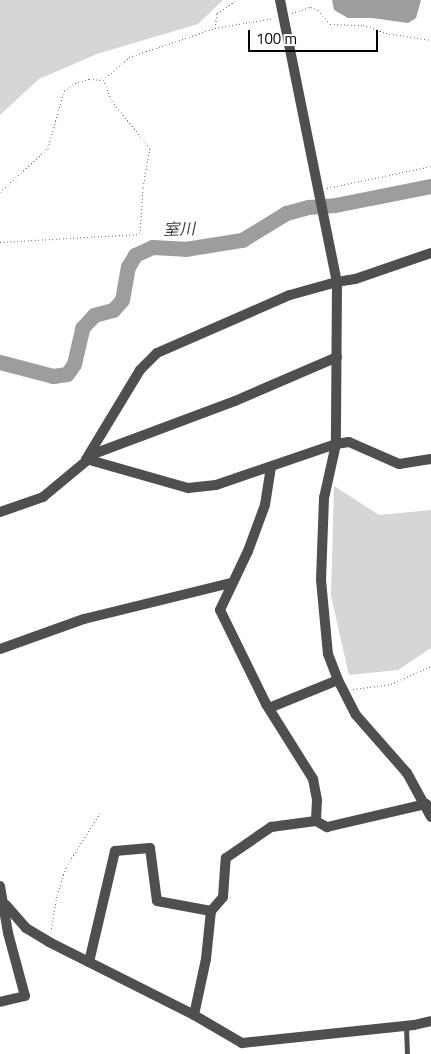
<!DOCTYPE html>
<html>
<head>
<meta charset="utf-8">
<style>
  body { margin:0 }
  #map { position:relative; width:431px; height:1054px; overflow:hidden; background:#fff; font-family:"Titillium Web","Noto Sans JP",sans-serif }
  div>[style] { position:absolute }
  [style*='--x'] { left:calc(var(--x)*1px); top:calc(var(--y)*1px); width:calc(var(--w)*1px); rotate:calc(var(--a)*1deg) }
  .green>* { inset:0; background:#d6d6d6 }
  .water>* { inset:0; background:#9d9d9d }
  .river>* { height:15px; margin:-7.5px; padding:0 7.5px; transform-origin:7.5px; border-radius:7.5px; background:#9d9d9d }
  .path>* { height:1px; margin-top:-0.5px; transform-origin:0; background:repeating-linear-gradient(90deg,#717171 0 1px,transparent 0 3.5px) }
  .service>* { height:5px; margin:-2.5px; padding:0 2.5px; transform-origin:2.5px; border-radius:2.5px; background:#4f4f4f }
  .minor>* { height:10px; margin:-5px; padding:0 5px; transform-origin:5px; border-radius:5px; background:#4f4f4f }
  .tertiary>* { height:10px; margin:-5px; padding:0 5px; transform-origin:5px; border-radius:5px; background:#4f4f4f }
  span { translate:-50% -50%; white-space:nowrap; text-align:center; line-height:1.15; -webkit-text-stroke:5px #fff; paint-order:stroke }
  .water-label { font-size:16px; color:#3e3e3e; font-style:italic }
  .scale { position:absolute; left:248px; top:30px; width:130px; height:22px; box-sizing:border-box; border:2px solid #000; border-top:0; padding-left:6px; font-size:15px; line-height:18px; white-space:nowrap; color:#000; -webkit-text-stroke:4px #fff; paint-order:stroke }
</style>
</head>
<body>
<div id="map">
  <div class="green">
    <div style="clip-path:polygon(0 0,223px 0,198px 24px,97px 54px,39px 79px,0 115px)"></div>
    <div style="clip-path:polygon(334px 486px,379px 515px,431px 510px,431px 648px,398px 670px,349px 675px,331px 596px)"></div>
  </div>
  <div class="water">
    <div style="clip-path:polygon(332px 0,421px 0,416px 18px,408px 23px,372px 18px,348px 18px,334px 10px)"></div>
  </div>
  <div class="river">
    <div style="--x:0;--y:362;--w:55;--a:14.8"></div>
    <div style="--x:53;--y:376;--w:14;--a:-8"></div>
    <div style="--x:67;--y:374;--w:12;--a:-55"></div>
    <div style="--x:74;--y:364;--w:37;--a:-77"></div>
    <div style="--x:82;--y:328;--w:18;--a:-47"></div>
    <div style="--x:94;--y:315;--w:20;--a:-15"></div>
    <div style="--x:113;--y:310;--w:13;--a:-48"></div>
    <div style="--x:122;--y:300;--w:34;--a:-80"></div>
    <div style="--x:128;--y:267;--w:14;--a:-60"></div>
    <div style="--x:135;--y:255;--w:19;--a:-25"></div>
    <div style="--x:152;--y:247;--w:33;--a:3"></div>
    <div style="--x:185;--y:249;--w:58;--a:-9"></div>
    <div style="--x:242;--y:240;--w:52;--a:-31.5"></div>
    <div style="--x:286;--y:213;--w:23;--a:-15"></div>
    <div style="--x:308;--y:207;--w:27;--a:-4"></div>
    <div style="--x:335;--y:205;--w:98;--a:-11.2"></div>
  </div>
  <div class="path">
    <div style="--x:292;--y:13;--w:20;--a:-18"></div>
    <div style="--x:311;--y:7;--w:8;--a:23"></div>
    <div style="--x:318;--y:10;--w:18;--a:49"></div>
    <div style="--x:330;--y:24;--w:33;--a:2"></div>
    <div style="--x:363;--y:25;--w:24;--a:19"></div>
    <div style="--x:386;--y:33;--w:46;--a:8.8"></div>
    <div style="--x:215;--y:28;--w:60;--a:-9.6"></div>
    <div style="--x:327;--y:188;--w:106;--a:-11.9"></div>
    <div style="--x:0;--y:192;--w:65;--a:-42.5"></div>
    <div style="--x:48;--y:148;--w:59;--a:-74.3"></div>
    <div style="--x:64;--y:91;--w:14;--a:-36"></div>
    <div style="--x:75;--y:83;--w:15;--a:-16"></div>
    <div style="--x:89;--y:79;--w:14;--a:4"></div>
    <div style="--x:103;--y:80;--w:35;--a:-41"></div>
    <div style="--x:129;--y:57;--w:91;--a:-18.6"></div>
    <div style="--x:215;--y:28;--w:15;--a:-82"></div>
    <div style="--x:217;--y:13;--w:24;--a:-33"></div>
    <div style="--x:0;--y:242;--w:140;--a:-3.3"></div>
    <div style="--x:140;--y:234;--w:47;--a:-86.3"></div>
    <div style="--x:143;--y:187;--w:40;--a:-80"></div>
    <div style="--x:150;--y:148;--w:62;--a:-129.1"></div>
    <div style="--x:111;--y:100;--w:20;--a:-110"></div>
    <div style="--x:353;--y:689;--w:38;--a:-7"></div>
    <div style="--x:391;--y:684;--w:44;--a:-24.2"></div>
    <div style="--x:51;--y:932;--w:37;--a:-81"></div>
    <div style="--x:57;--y:895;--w:29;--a:-72"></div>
    <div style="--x:66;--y:867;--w:64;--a:-57.8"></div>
  </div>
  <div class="service">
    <div style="--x:406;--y:1026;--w:28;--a:88"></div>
  </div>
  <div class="minor">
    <div style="--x:88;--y:456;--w:100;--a:-58.8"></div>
    <div style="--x:140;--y:370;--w:24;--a:-45"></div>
    <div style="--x:157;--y:353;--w:145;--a:-23.6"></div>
    <div style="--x:290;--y:295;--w:49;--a:-15.5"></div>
    <div style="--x:86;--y:459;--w:106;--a:15.9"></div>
    <div style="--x:188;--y:488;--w:28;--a:-6"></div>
    <div style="--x:216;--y:485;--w:127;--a:-18.9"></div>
    <div style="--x:336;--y:444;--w:13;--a:-9"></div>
    <div style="--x:349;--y:442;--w:55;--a:23.7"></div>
    <div style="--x:399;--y:464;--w:32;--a:-9"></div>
    <div style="--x:271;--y:467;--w:38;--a:99"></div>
    <div style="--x:265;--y:505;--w:49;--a:110.3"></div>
    <div style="--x:248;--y:551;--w:65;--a:115.4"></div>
    <div style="--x:220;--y:610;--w:105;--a:63.9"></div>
    <div style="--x:266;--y:704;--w:89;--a:57.9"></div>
    <div style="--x:313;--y:779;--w:21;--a:79"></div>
    <div style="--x:317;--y:800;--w:21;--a:93"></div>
    <div style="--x:0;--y:512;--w:46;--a:-19.2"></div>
    <div style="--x:43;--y:497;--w:69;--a:-39.7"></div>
    <div style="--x:96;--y:453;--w:148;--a:-20.5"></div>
    <div style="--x:235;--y:401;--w:111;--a:-23.3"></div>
    <div style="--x:0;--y:649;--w:89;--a:-19.7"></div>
    <div style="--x:84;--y:619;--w:151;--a:-13.8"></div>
    <div style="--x:269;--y:708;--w:74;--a:-22.1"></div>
    <div style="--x:0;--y:886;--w:48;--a:80.3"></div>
    <div style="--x:8;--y:933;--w:65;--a:74.9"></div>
    <div style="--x:25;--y:996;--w:26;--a:167"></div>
    <div style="--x:6;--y:905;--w:30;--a:49"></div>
    <div style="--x:26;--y:928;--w:27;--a:31"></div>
    <div style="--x:49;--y:942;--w:162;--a:26.7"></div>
    <div style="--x:194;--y:1015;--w:56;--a:30.3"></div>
    <div style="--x:242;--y:1043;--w:173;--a:-6"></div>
    <div style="--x:89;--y:962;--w:114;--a:-76.8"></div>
    <div style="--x:115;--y:851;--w:35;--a:-5"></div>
    <div style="--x:150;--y:848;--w:53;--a:82.5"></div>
    <div style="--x:157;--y:901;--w:55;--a:10.5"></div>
    <div style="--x:194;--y:1015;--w:57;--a:-77.9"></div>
    <div style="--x:206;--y:959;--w:48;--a:-84.1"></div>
    <div style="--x:211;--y:911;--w:18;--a:-49"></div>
    <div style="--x:223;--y:897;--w:39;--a:-86"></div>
    <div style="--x:226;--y:858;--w:55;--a:-34.6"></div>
    <div style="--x:271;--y:827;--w:45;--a:-7.6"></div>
    <div style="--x:316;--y:821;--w:13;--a:29"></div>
    <div style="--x:327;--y:827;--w:102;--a:-13.1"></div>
  </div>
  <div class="tertiary">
    <div style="--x:280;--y:0;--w:288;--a:78.6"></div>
    <div style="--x:431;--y:253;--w:80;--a:161.1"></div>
    <div style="--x:355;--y:279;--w:18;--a:171"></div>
    <div style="--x:337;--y:282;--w:162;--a:90.4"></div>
    <div style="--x:336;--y:444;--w:55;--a:102.5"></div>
    <div style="--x:324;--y:498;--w:82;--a:92.1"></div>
    <div style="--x:321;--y:580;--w:74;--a:84.6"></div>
    <div style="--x:328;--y:654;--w:28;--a:69"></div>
    <div style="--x:338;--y:680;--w:39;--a:63"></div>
    <div style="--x:356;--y:715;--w:77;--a:48.7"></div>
    <div style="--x:407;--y:773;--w:50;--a:61.4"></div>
    <div style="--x:414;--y:1025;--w:17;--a:-13"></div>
  </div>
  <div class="water-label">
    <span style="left:179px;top:229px;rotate:-2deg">室川</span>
  </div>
  <div class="scale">100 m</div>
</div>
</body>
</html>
